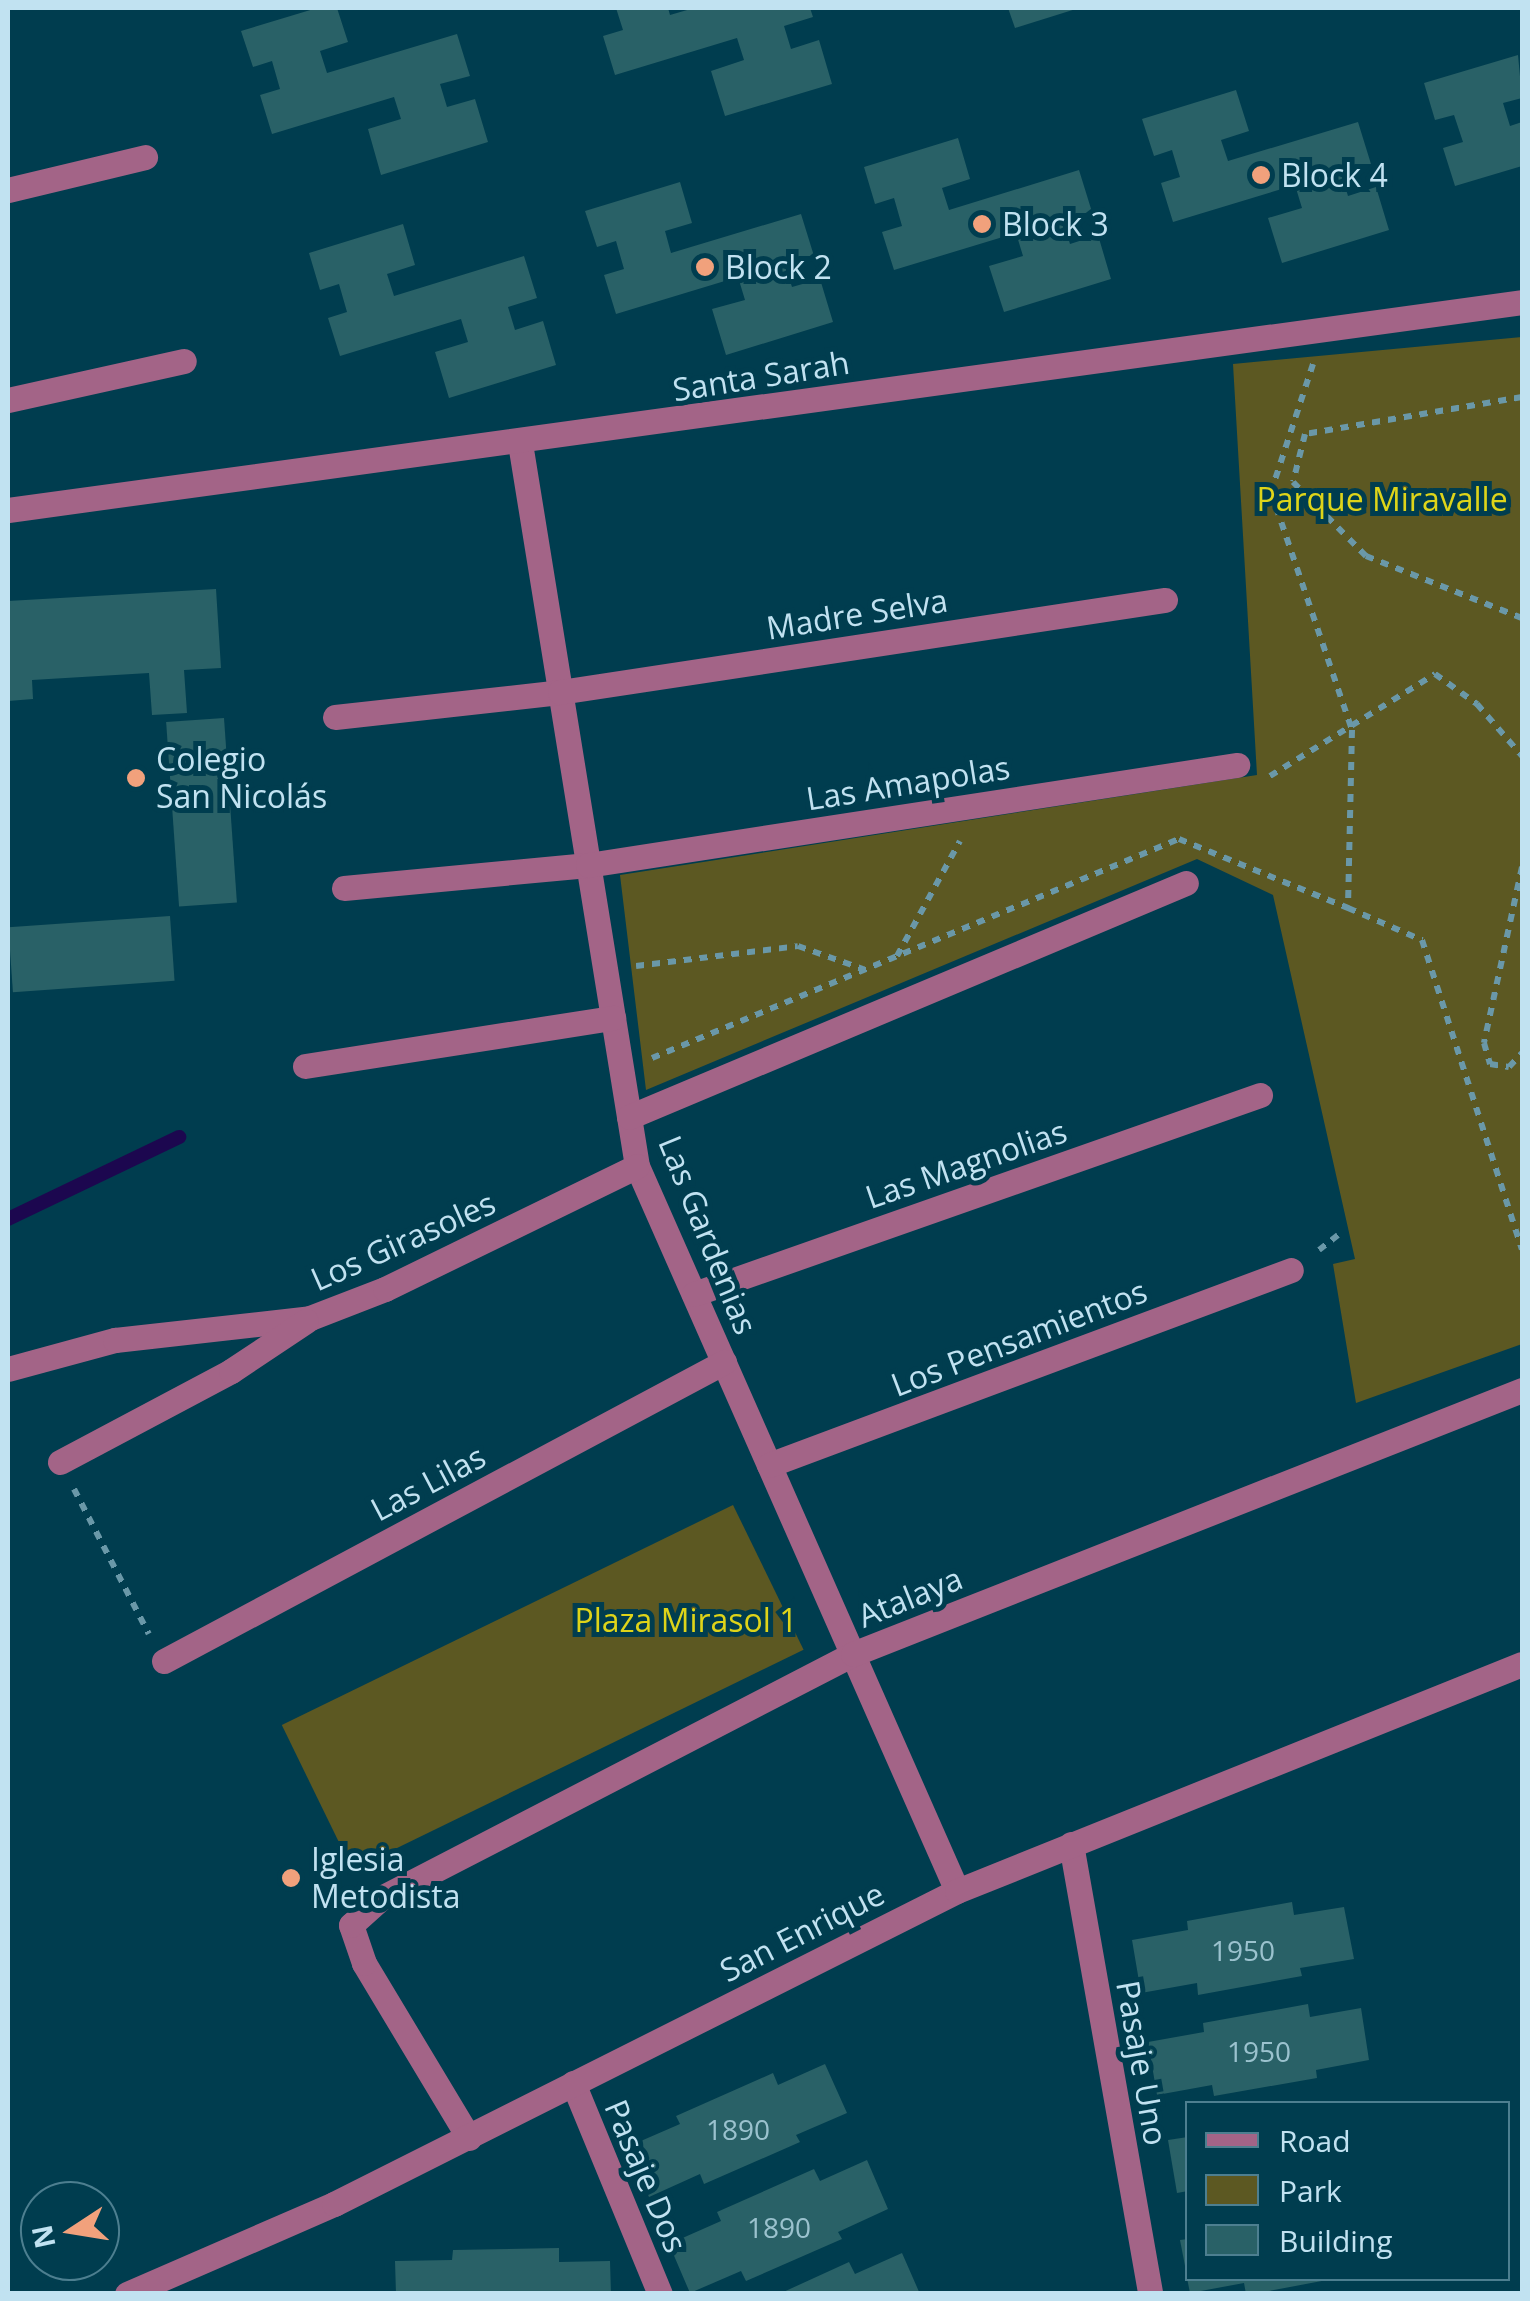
<!DOCTYPE html>
<html>
<head>
<meta charset="utf-8">
<style>
  body { margin:0 }
  #map { position:relative; width:1530px; height:2301px; overflow:hidden; background:#003d4f; font-family:"Open Sans",sans-serif }
  div>[style] { position:absolute }
  [style*='--x'] { left:calc(var(--x)*1px); top:calc(var(--y)*1px); width:calc(var(--w)*1px); rotate:calc(var(--a)*1deg) }
  .green>* { inset:0; background:#5c5822; transform-origin:0 0 }
  .stream>* { height:14px; margin:-7px; padding:0 7px; transform-origin:7px; border-radius:7px; background:#1c074f }
  .building>* { inset:0; background:#296167; transform-origin:0 0 }
  .path>* { height:6px; margin-top:-3px; transform-origin:0; background:repeating-linear-gradient(90deg,#6a98a8 0 8px,transparent 0 16px) }
  .minor>* { height:25px; margin:-12.5px; padding:0 12.5px; transform-origin:12.5px; border-radius:12.5px; background:#a36487 }
  .dots>* { width:28px; height:28px; translate:-50% -50%; box-sizing:border-box; border:5px solid #003d4f; border-radius:50% }
  span { translate:-50% -50%; white-space:nowrap; text-align:center; line-height:1.15; -webkit-text-stroke:10px #003d4f; paint-order:stroke }
  .number-label { font-size:28px; color:#9bc2ce }
  .number-label span { -webkit-text-stroke-width:0 }
  .poi-label { font-size:32px; color:#c1e2f1 }
  .left { translate:0 -50%; text-align:left }
  .street-label { font-size:32px; color:#c1e2f1 }
  .park-label { font-size:32px; color:#ded419 }
  .frame { position:absolute; inset:0; border:10px solid #c1e2f1; pointer-events:none }
  .legend { position:absolute; left:1185px; top:2101px; width:325px; height:180px; box-sizing:border-box; background:#003d4f; border:2px solid #4d7f90; margin:0; padding:12px 18px; list-style:none; font-size:30px; color:#c1e2f1 }
  .legend li { display:flex; align-items:center; gap:20px; height:50px }
  .legend b { width:50px; border:2px solid #4d7f90 }
  .north { position:absolute; left:20px; top:2181px; width:100px; height:100px; box-sizing:border-box; background:#003d4f; border:2px solid #4d7f90; border-radius:50%; rotate:258deg; font-size:28px; font-weight:700; line-height:40px; text-align:center; color:#c1e2f1 }
  .north::after { content:''; display:block; margin:auto; width:35px; height:45px; background:#f1a17c; clip-path:polygon(50% 0,100% 100%,50% 72%,0 100%) }
</style>
</head>
<body>
<div id="map">
  <div class="green">
    <div style="clip-path:polygon(1522px 337px,1522px 1344px,1356px 1403px,1333px 1264px,1355px 1259px,1273px 895px,1197px 859px,646px 1090px,620px 875px,1257px 775px,1233px 364px)"></div>
    <div style="left:733px;top:1505px;width:161px;height:502px;rotate:64deg"></div>
  </div>
  <div class="stream">
    <div style="--x:8;--y:1219;--w:190;--a:-25.6"></div>
  </div>
  <div class="building">
    <div style="clip-path:polygon(317px 8px,337px 8px,348px 42px,320px 51px,327px 73px,457px 34px,470px 76px,440px 84px,447px 107px,475px 99px,488px 142px,381px 175px,368px 129px,401px 119px,394px 97px,272px 134px,260px 95px,280px 89px,272px 61px,253px 67px,241px 31px)"></div>
    <div style="clip-path:polygon(616px 8px,668px 8px,670px 15px,694px 8px,810px 8px,813px 17px,784px 26px,791px 49px,819px 40px,832px 84px,725px 116px,711px 71px,744px 60px,737px 38px,615px 75px,603px 36px,623px 30px)"></div>
    <div style="clip-path:polygon(1008px 8px,1079px 8px,1015px 28px)"></div>
    <div style="clip-path:polygon(1518px 55px,1522px 98px,1503px 103px,1510px 126px,1522px 122px,1522px 166px,1455px 186px,1443px 148px,1463px 142px,1454px 115px,1435px 120px,1424px 83px)"></div>
    <div style="clip-path:polygon(1236px 90px,1249px 131px,1221px 140px,1228px 161px,1358px 122px,1371px 164px,1341px 173px,1348px 196px,1376px 187px,1389px 230px,1282px 263px,1268px 218px,1302px 208px,1295px 185px,1173px 222px,1161px 183px,1180px 177px,1172px 150px,1154px 156px,1142px 119px)"></div>
    <div style="clip-path:polygon(958px 138px,970px 179px,942px 188px,949px 210px,1079px 170px,1092px 212px,1063px 221px,1070px 244px,1098px 235px,1111px 279px,1004px 312px,989px 266px,1023px 256px,1016px 233px,894px 270px,882px 232px,902px 226px,894px 198px,875px 204px,864px 167px)"></div>
    <div style="clip-path:polygon(680px 182px,692px 223px,665px 231px,671px 253px,801px 214px,814px 256px,785px 265px,792px 287px,820px 279px,833px 322px,726px 355px,712px 309px,745px 300px,738px 277px,616px 314px,604px 275px,624px 269px,616px 241px,597px 247px,585px 211px)"></div>
    <div style="clip-path:polygon(403px 224px,415px 265px,387px 274px,394px 296px,524px 256px,537px 298px,508px 307px,515px 330px,543px 321px,556px 365px,449px 398px,435px 352px,468px 342px,461px 319px,340px 356px,328px 318px,347px 312px,339px 284px,320px 290px,309px 253px)"></div>
    <div style="clip-path:polygon(216px 589px,221px 668px,184px 670px,187px 713px,152px 715px,149px 673px,32px 680px,33px 699px,8px 701px,8px 601px)"></div>
    <div style="left:224px;top:718px;width:185px;height:58px;rotate:86deg"></div>
    <div style="left:170px;top:916px;width:65px;height:162px;rotate:86deg"></div>
    <div style="clip-path:polygon(1292px 1902px,1294px 1915px,1344px 1907px,1354px 1959px,1300px 1968px,1302px 1976px,1198px 1995px,1197px 1983px,1141px 1993px,1132px 1940px,1188px 1930px,1187px 1921px)"></div>
    <div style="clip-path:polygon(1308px 2004px,1310px 2017px,1361px 2008px,1369px 2060px,1316px 2070px,1317px 2078px,1214px 2096px,1212px 2085px,1157px 2095px,1148px 2042px,1204px 2032px,1203px 2023px)"></div>
    <div style="clip-path:polygon(825px 2064px,847px 2113px,796px 2135px,800px 2142px,704px 2184px,700px 2174px,649px 2197px,627px 2147px,680px 2124px,676px 2116px,773px 2073px,778px 2085px)"></div>
    <div style="clip-path:polygon(1188px 2137px,1188px 2191px,1177px 2193px,1168px 2140px)"></div>
    <div style="clip-path:polygon(867px 2160px,888px 2209px,838px 2232px,842px 2239px,746px 2281px,741px 2271px,690px 2293px,669px 2244px,721px 2221px,717px 2212px,814px 2169px,820px 2181px)"></div>
    <div style="clip-path:polygon(1188px 2239px,1188px 2271px,1186px 2271px,1180px 2240px)"></div>
    <div style="clip-path:polygon(559px 2248px,559px 2262px,610px 2261px,611px 2294px,396px 2294px,395px 2261px,452px 2260px,453px 2250px)"></div>
    <div style="clip-path:polygon(902px 2253px,920px 2294px,779px 2294px,849px 2262px,855px 2274px)"></div>
    <div style="clip-path:polygon(1187px 2278px,1327px 2278px,1327px 2280px,1253px 2294px,1246px 2294px,1244px 2283px,1190px 2293px)"></div>
  </div>
  <div class="path">
    <div style="--x:1313;--y:364;--w:135;--a:108.2"></div>
    <div style="--x:1271;--y:492;--w:251;--a:71.2"></div>
    <div style="--x:1352;--y:730;--w:178;--a:91.3"></div>
    <div style="--x:1348;--y:908;--w:81;--a:23.4"></div>
    <div style="--x:1422;--y:940;--w:325;--a:72.1"></div>
    <div style="--x:1522;--y:397;--w:220;--a:170.3"></div>
    <div style="--x:1305;--y:434;--w:49;--a:104"></div>
    <div style="--x:1293;--y:482;--w:104;--a:45.4"></div>
    <div style="--x:1366;--y:556;--w:168;--a:21.7"></div>
    <div style="--x:1270;--y:776;--w:194;--a:-31.7"></div>
    <div style="--x:1435;--y:674;--w:52;--a:35.5"></div>
    <div style="--x:1477;--y:704;--w:69;--a:49.1"></div>
    <div style="--x:1522;--y:867;--w:180;--a:102.2"></div>
    <div style="--x:1484;--y:1043;--w:22;--a:74"></div>
    <div style="--x:1490;--y:1064;--w:19;--a:9"></div>
    <div style="--x:1509;--y:1067;--w:19;--a:-47"></div>
    <div style="--x:897;--y:956;--w:131;--a:-61.3"></div>
    <div style="--x:636;--y:966;--w:163;--a:-7"></div>
    <div style="--x:798;--y:946;--w:69;--a:19.5"></div>
    <div style="--x:652;--y:1058;--w:571;--a:-22.57"></div>
    <div style="--x:1179;--y:839;--w:183;--a:22.2"></div>
    <div style="--x:1319;--y:1250;--w:24;--a:-38"></div>
    <div style="--x:74;--y:1489;--w:163;--a:62.7"></div>
  </div>
  <div class="minor">
    <div style="--x:8;--y:190;--w:141;--a:-13.5"></div>
    <div style="--x:8;--y:400;--w:180;--a:-12.5"></div>
    <div style="--x:520;--y:443;--w:732;--a:80.81"></div>
    <div style="--x:637;--y:1166;--w:792;--a:66.18"></div>
    <div style="--x:8;--y:510;--w:1528;--a:-7.82"></div>
    <div style="--x:335;--y:717;--w:226;--a:-6.3"></div>
    <div style="--x:560;--y:692;--w:612;--a:-8.65"></div>
    <div style="--x:344;--y:888;--w:245;--a:-5.4"></div>
    <div style="--x:588;--y:865;--w:657;--a:-8.76"></div>
    <div style="--x:305;--y:1066;--w:312;--a:-8.9"></div>
    <div style="--x:629;--y:1117;--w:604;--a:-22.79"></div>
    <div style="--x:694;--y:1294;--w:600;--a:-19.37"></div>
    <div style="--x:8;--y:1369;--w:111;--a:-15.2"></div>
    <div style="--x:115;--y:1340;--w:196;--a:-6.4"></div>
    <div style="--x:310;--y:1318;--w:80;--a:-21.1"></div>
    <div style="--x:385;--y:1289;--w:280;--a:-26"></div>
    <div style="--x:60;--y:1462;--w:194;--a:-28"></div>
    <div style="--x:231;--y:1371;--w:90;--a:-33.7"></div>
    <div style="--x:769;--y:1465;--w:557;--a:-20.48"></div>
    <div style="--x:164;--y:1661;--w:635;--a:-28.1"></div>
    <div style="--x:1071;--y:1844;--w:457;--a:80"></div>
    <div style="--x:573;--y:2083;--w:228;--a:67.6"></div>
    <div style="--x:469;--y:2138;--w:204;--a:-121"></div>
    <div style="--x:364;--y:1963;--w:40;--a:-108.9"></div>
    <div style="--x:351;--y:1925;--w:40;--a:-42"></div>
    <div style="--x:381;--y:1898;--w:531;--a:-27.34"></div>
    <div style="--x:853;--y:1654;--w:719;--a:-21.54"></div>
    <div style="--x:127;--y:2294;--w:226;--a:-23.5"></div>
    <div style="--x:334;--y:2204;--w:697;--a:-26.68"></div>
    <div style="--x:957;--y:1891;--w:609;--a:-21.89"></div>
  </div>
  <div class="dots">
    <div style="left:1261px;top:175px;background:#f1a17c"></div>
    <div style="left:982px;top:224px;background:#f1a17c"></div>
    <div style="left:705px;top:267px;background:#f1a17c"></div>
    <div style="left:136px;top:778px;background:#f1a17c"></div>
    <div style="left:291px;top:1878px;background:#f1a17c"></div>
  </div>
  <div class="number-label">
    <span style="left:1243px;top:1950px">1950</span>
    <span style="left:1259px;top:2051px">1950</span>
    <span style="left:738px;top:2129px">1890</span>
    <span style="left:779px;top:2227px">1890</span>
  </div>
  <div class="poi-label">
    <span class="left" style="left:1281px;top:175px">Block 4</span>
    <span class="left" style="left:1002px;top:224px">Block 3</span>
    <span class="left" style="left:725px;top:267px">Block 2</span>
    <span class="left" style="left:156px;top:778px">Colegio<br>San Nicolás</span>
    <span class="left" style="left:311px;top:1878px">Iglesia<br>Metodista</span>
  </div>
  <div class="street-label">
    <span style="left:761px;top:376px;rotate:-9deg">Santa Sarah</span>
    <span style="left:857px;top:614px;rotate:-9deg">Madre Selva</span>
    <span style="left:908px;top:783px;rotate:-9deg">Las Amapolas</span>
    <span style="left:966px;top:1164px;rotate:-19deg">Las Magnolias</span>
    <span style="left:708px;top:1235px;rotate:68deg">Las Gardenias</span>
    <span style="left:403px;top:1241px;rotate:-24deg">Los Girasoles</span>
    <span style="left:1019px;top:1338px;rotate:-21deg">Los Pensamientos</span>
    <span style="left:428px;top:1483px;rotate:-28deg">Las Lilas</span>
    <span style="left:910px;top:1597px;rotate:-22deg">Atalaya</span>
    <span style="left:802px;top:1932px;rotate:-27deg">San Enrique</span>
    <span style="left:1142px;top:2063px;rotate:80deg">Pasaje Uno</span>
    <span style="left:646px;top:2176px;rotate:67deg">Pasaje Dos</span>
  </div>
  <div class="park-label">
    <span style="left:1382px;top:499px">Parque Miravalle</span>
    <span style="left:686px;top:1620px">Plaza Mirasol 1</span>
  </div>
  <div class="frame"></div>
  <ul class="legend">
  <li><b style="height:12px;background:#a36487"></b>Road</li>
  <li><b style="height:28px;background:#5c5822"></b>Park</li>
  <li><b style="height:28px;background:#296167"></b>Building</li>
  </ul>
  <div class="north">N</div>
</div>
</body>
</html>
